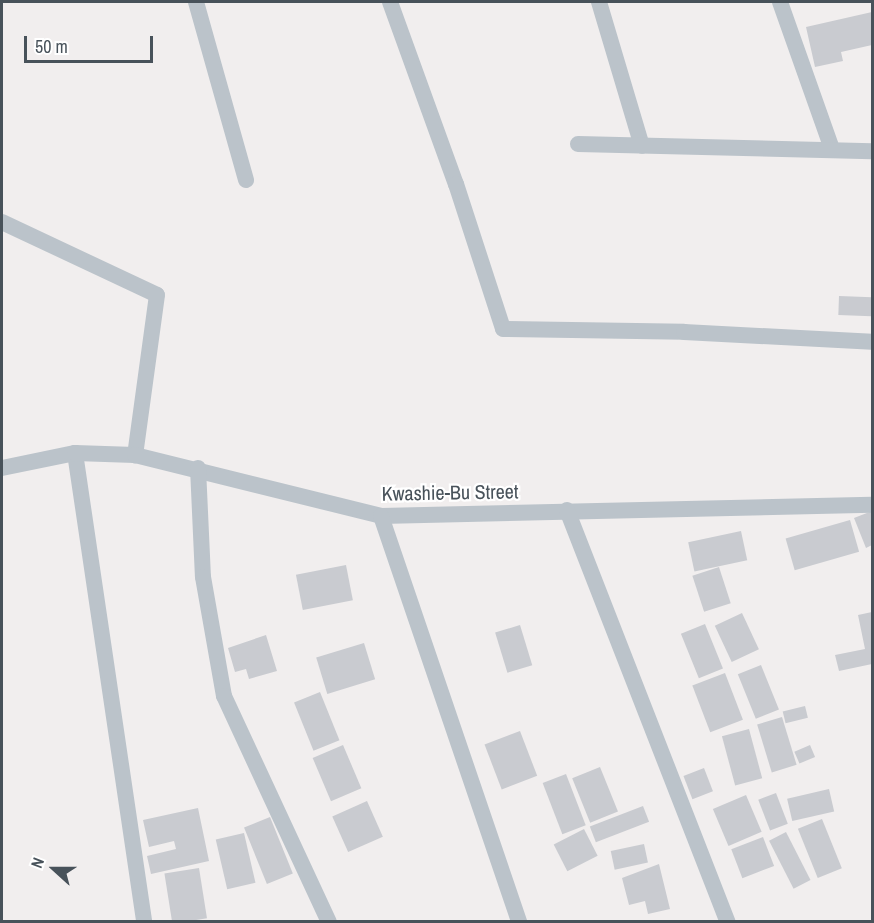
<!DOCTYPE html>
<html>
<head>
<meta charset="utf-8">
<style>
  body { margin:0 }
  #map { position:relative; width:874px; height:923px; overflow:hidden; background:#f1eeee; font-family:"Archivo Narrow",sans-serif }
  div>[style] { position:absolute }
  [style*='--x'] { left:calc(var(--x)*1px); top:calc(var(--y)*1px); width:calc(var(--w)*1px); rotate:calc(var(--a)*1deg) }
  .building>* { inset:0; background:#c9cbd0; transform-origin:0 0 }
  .minor>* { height:16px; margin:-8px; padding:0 8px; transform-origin:8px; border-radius:8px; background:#bbc3ca }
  span { translate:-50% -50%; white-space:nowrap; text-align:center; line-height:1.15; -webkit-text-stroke:4.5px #fff; paint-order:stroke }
  .street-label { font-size:20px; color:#48525a }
  .frame { position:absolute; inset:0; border:3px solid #48525a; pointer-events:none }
  .north { position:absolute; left:24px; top:839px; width:60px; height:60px; -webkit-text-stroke:4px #fff; paint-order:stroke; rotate:291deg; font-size:16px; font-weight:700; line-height:24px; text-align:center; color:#48525a }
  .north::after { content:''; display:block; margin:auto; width:21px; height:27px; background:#48525a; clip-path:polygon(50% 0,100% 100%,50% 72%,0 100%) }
  .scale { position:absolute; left:24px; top:36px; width:129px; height:27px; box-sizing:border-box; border:3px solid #48525a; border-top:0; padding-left:8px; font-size:18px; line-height:21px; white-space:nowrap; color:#48525a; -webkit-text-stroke:4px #fff; paint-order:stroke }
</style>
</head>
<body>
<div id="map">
  <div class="building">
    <div style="clip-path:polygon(872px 12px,872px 45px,841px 52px,843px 61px,815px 67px,806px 27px)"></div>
    <div style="left:839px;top:296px;width:33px;height:19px;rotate:2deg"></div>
    <div style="clip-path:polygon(872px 511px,872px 545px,866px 548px,854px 518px)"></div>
    <div style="left:850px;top:520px;width:33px;height:67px;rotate:74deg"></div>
    <div style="left:741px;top:531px;width:30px;height:54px;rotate:78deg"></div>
    <div style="left:346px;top:565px;width:36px;height:51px;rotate:79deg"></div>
    <div style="left:719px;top:567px;width:38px;height:28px;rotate:72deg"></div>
    <div style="clip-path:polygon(872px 612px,872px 664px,839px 671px,835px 655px,865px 649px,858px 615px)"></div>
    <div style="left:742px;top:613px;width:40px;height:30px;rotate:65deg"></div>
    <div style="left:705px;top:624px;width:48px;height:26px;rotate:68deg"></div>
    <div style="left:520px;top:625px;width:42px;height:26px;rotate:73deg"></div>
    <div style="clip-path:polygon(266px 635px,277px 671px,249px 679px,246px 669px,235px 672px,228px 648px)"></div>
    <div style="left:364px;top:643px;width:38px;height:50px;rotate:73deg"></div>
    <div style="left:761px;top:665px;width:48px;height:25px;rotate:68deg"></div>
    <div style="left:725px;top:673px;width:50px;height:35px;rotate:69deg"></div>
    <div style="left:320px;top:692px;width:52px;height:28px;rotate:68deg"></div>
    <div style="left:805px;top:706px;width:12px;height:23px;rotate:76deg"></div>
    <div style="left:782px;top:717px;width:50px;height:26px;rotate:73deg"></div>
    <div style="left:749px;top:729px;width:51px;height:28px;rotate:75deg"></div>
    <div style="left:520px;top:731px;width:48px;height:38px;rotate:69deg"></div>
    <div style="left:343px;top:745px;width:47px;height:33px;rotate:67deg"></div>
    <div style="left:810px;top:745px;width:13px;height:17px;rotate:67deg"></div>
    <div style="left:600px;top:767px;width:48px;height:30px;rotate:68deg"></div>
    <div style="left:704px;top:768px;width:25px;height:22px;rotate:69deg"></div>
    <div style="left:566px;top:774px;width:55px;height:25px;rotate:69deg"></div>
    <div style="left:829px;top:789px;width:23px;height:43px;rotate:77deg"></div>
    <div style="left:776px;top:793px;width:33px;height:19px;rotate:69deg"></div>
    <div style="left:746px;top:795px;width:40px;height:36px;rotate:67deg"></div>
    <div style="left:367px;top:801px;width:39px;height:38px;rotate:66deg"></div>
    <div style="left:643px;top:806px;width:17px;height:57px;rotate:69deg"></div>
    <div style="clip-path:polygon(198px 808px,209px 861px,151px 874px,147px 856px,176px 849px,174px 841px,149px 847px,143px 820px)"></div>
    <div style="left:270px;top:817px;width:61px;height:28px;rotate:68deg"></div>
    <div style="left:822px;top:819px;width:53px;height:26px;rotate:68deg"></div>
    <div style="left:584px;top:829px;width:30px;height:34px;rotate:63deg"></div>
    <div style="left:786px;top:832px;width:54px;height:19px;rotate:63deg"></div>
    <div style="left:244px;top:833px;width:51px;height:29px;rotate:77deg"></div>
    <div style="left:763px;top:837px;width:31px;height:34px;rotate:69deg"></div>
    <div style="left:644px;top:844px;width:19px;height:34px;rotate:78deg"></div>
    <div style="clip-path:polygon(659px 864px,670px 909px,648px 914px,645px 901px,629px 905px,622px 878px)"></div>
    <div style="left:199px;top:868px;width:51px;height:35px;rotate:81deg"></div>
  </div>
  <div class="minor">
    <div style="--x:196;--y:2;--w:185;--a:74.3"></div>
    <div style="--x:390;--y:2;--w:194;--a:70.1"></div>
    <div style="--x:456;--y:184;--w:152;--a:72"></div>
    <div style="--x:503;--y:329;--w:181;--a:0.9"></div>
    <div style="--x:684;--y:332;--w:188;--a:3"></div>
    <div style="--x:599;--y:2;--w:150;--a:73.4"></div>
    <div style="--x:780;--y:2;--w:156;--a:70.5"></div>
    <div style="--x:578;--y:144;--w:294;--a:1.4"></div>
    <div style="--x:2;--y:222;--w:171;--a:25.2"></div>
    <div style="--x:157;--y:295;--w:162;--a:97.8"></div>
    <div style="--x:75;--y:453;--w:474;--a:81.6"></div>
    <div style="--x:2;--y:468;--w:75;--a:-11.6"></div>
    <div style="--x:75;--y:453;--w:60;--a:1.9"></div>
    <div style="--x:135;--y:455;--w:253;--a:13.9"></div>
    <div style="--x:381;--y:516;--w:491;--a:-1.3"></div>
    <div style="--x:198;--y:468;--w:109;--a:87.4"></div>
    <div style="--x:203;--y:577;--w:121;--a:80"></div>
    <div style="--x:224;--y:696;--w:249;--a:65.1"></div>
    <div style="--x:567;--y:510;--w:442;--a:68.7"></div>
    <div style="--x:381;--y:516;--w:429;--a:71.2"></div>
  </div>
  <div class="street-label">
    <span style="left:450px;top:492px;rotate:-1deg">Kwashie-Bu Street</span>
  </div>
  <div class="frame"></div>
  <div class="north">N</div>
  <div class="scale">50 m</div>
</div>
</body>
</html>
